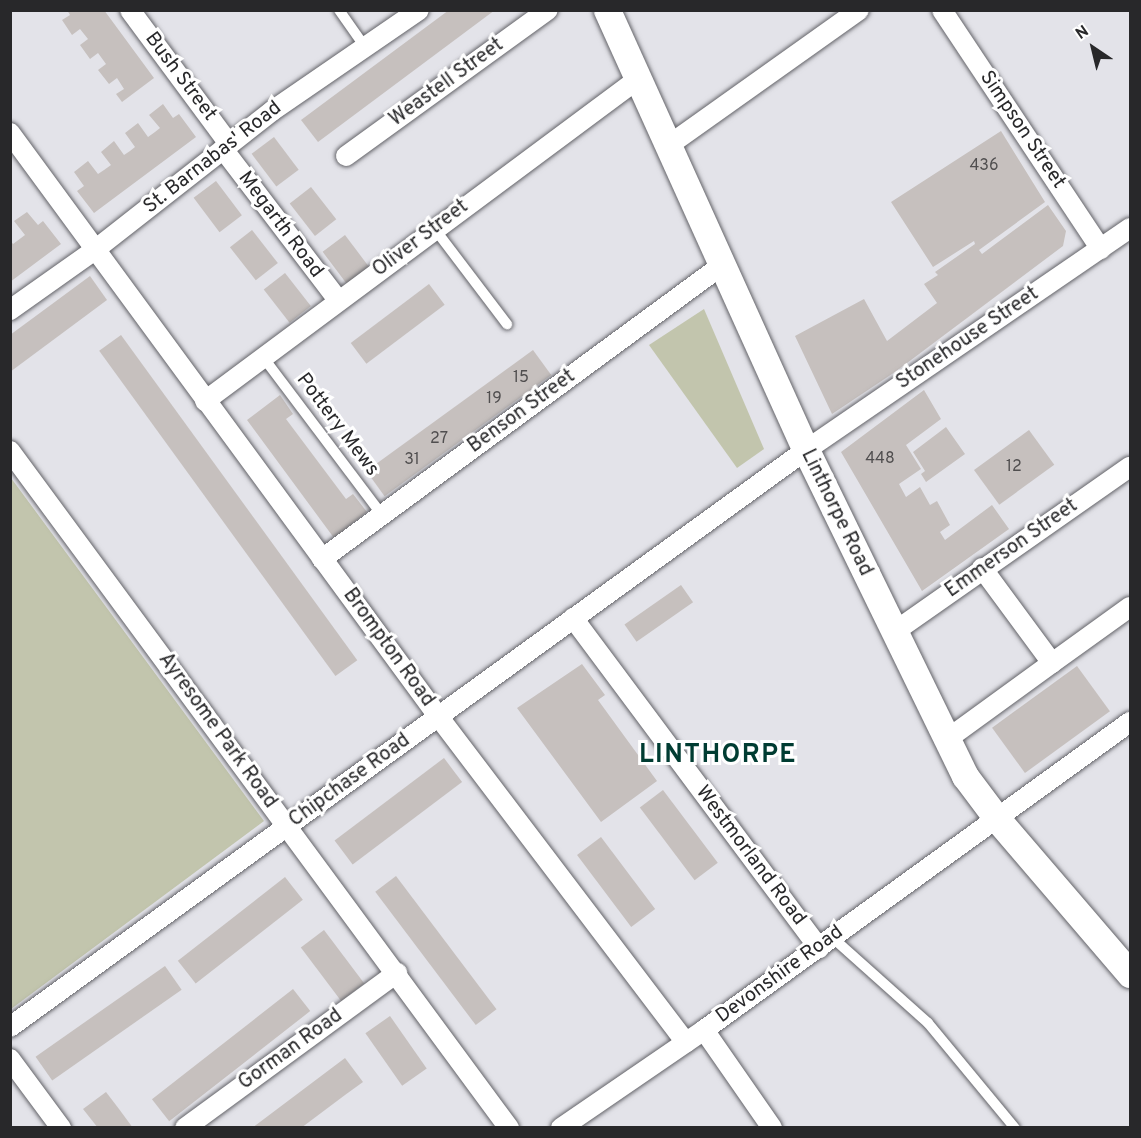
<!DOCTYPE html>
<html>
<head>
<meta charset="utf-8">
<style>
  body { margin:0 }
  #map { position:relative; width:1141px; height:1138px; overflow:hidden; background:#e3e3e9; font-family:Overpass,sans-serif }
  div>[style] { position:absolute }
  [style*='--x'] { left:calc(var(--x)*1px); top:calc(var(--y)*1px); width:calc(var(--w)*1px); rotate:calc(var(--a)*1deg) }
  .green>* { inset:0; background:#c2c5ad }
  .building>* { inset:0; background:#c6c0be; transform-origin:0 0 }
  .roads { filter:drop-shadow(0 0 2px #636368) drop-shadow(0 0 2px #636368) }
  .lane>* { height:10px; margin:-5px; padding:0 5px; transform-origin:5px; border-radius:5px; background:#fff }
  .street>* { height:20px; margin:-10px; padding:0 10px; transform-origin:10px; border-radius:10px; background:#fff }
  .secondary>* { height:27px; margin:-13.5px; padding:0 13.5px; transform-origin:13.5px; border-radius:13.5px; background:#fff }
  span { translate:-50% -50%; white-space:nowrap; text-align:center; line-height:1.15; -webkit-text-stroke:6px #fff; paint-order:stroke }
  .number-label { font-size:16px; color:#504e4f }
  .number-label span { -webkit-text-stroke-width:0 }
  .street-label { font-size:20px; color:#28282a }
  .district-label { font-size:26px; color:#003c32; font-weight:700; letter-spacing:1.5px }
  .frame { position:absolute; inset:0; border:12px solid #28282a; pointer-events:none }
  .north { position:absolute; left:1063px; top:18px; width:60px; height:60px; -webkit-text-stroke:4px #fff; paint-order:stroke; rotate:325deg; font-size:16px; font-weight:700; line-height:24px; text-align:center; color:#28282a }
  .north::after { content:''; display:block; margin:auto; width:21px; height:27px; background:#28282a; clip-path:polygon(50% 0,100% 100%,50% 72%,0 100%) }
</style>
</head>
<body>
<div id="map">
  <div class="green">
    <div style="clip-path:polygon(704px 309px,764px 449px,737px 468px,649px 345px)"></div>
    <div style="clip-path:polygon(11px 478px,264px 821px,11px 1009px,10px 1009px)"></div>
  </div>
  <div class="building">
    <div style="clip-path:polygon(67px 10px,104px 10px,154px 78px,122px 102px,116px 94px,124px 89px,117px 78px,109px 84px,98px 70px,106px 64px,98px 53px,90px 59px,80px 45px,88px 39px,80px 29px,72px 35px,62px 20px,70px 15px)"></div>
    <div style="clip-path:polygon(449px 10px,495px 10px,318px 142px,301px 120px)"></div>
    <div style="clip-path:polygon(163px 104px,173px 118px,179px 114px,196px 137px,94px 213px,77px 191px,84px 186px,74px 172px,88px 161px,98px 174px,104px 170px,111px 165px,101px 152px,114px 141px,124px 155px,130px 151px,135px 147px,125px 133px,138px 123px,148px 137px,155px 132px,160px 128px,149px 115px)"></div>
    <div style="clip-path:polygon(1001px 131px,1045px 202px,979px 250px,982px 254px,1048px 205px,1066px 231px,1063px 246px,895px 372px,832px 414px,795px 336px,864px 299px,887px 341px,937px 303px,924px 284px,938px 275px,935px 272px,975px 244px,974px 241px,933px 267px,891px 202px)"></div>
    <div style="left:274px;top:137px;width:41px;height:28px;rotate:53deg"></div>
    <div style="left:216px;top:181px;width:43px;height:28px;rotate:53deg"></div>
    <div style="left:311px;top:187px;width:41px;height:27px;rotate:52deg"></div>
    <div style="clip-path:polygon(27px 212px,38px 225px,43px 221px,61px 244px,10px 282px,10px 240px,13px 244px,25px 235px,14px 221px)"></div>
    <div style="left:252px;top:230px;width:42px;height:28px;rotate:52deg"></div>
    <div style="left:345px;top:235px;width:41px;height:28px;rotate:53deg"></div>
    <div style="left:285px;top:273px;width:42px;height:27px;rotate:52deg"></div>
    <div style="clip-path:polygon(90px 276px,107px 300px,10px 372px,10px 335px)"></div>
    <div style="left:429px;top:284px;width:26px;height:98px;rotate:53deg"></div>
    <div style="left:121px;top:335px;width:402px;height:27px;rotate:54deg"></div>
    <div style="left:533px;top:350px;width:31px;height:206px;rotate:54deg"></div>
    <div style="clip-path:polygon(924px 390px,941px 419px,906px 445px,921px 469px,899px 484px,906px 497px,920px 487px,930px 505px,937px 501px,950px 525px,940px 532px,945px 540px,992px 505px,1009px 529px,922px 591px,841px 452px)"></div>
    <div style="clip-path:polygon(280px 395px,293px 414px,286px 419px,346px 499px,353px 494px,367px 512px,334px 538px,247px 420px)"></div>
    <div style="clip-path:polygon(946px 427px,965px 454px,926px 482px,921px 474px,925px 471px,913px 452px)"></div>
    <div style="left:1029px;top:430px;width:43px;height:68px;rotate:54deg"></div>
    <div style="left:681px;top:585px;width:21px;height:69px;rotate:55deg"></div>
    <div style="clip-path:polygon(582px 664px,605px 695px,598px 700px,657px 781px,601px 822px,517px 708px)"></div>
    <div style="left:1077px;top:666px;width:56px;height:105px;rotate:54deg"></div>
    <div style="left:444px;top:758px;width:30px;height:137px;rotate:53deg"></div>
    <div style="left:663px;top:790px;width:91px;height:29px;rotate:53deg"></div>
    <div style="left:601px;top:837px;width:90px;height:30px;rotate:53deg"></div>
    <div style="left:396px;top:876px;width:167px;height:26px;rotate:53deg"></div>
    <div style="left:285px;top:877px;width:29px;height:136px;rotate:52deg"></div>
    <div style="left:324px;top:930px;width:67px;height:29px;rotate:53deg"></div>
    <div style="left:165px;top:966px;width:29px;height:158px;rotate:55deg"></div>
    <div style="left:293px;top:989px;width:28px;height:179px;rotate:52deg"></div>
    <div style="left:390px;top:1016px;width:64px;height:30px;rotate:55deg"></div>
    <div style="clip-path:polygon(345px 1058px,363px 1082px,345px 1095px,301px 1128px,252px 1128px)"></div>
    <div style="clip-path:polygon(106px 1092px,119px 1109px,133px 1128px,98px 1128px,83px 1109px)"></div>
  </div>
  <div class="roads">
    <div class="lane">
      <div style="--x:339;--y:10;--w:45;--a:54.9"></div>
      <div style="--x:434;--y:228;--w:121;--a:52.8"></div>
      <div style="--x:263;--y:357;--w:198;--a:53"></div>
      <div style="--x:833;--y:938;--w:127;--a:41.8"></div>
      <div style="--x:928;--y:1023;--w:136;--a:50.4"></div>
    </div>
    <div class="street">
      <div style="--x:130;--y:10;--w:167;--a:53.5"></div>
      <div style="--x:942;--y:10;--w:287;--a:56.4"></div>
      <div style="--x:10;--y:133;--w:723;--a:53.72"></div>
      <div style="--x:438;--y:716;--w:410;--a:52.8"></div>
      <div style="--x:669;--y:145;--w:233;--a:-35.4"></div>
      <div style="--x:223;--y:149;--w:190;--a:52.7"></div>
      <div style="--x:346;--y:156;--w:249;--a:-35.9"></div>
      <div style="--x:10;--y:310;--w:105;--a:-35.3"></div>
      <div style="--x:96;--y:249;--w:224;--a:-38.1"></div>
      <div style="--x:272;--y:111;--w:178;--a:-34.5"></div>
      <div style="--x:205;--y:401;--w:540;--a:-36.64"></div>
      <div style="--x:10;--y:451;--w:841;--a:53.61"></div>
      <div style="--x:322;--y:559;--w:496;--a:-36.3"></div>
      <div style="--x:982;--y:568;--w:118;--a:53.6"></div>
      <div style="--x:1052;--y:663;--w:96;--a:-35.7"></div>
      <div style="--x:573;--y:618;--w:412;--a:53.3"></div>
      <div style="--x:894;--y:632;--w:288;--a:-35"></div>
      <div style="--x:946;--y:740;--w:131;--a:-36"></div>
      <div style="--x:10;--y:1027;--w:983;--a:-35.94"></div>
      <div style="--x:806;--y:450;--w:393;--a:-34.4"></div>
      <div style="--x:704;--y:1030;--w:119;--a:55.2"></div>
      <div style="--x:10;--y:1059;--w:86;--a:53.5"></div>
      <div style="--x:185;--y:1128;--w:263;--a:-36.2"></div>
      <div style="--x:561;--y:1128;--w:173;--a:-34.4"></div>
      <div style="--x:704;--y:1030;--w:526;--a:-35.87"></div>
    </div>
    <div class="secondary">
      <div style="--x:607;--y:10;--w:483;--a:65.7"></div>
      <div style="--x:806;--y:450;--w:363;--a:64"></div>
      <div style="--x:965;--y:776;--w:55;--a:53.1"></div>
      <div style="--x:998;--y:820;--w:203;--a:49.4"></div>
    </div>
  </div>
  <div class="number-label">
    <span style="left:984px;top:166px">436</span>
    <span style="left:521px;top:378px">15</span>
    <span style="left:494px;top:399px">19</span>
    <span style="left:439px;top:439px">27</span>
    <span style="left:880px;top:459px">448</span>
    <span style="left:412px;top:460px">31</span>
    <span style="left:1014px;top:467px">12</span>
  </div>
  <div class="street-label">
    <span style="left:180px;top:77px;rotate:53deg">Bush Street</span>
    <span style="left:447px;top:83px;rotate:-36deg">Weastell Street</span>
    <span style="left:1022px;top:130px;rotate:56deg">Simpson Street</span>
    <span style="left:213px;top:158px;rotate:-38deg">St. Barnabas' Road</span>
    <span style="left:280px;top:225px;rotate:53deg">Megarth Road</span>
    <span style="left:421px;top:239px;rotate:-37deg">Oliver Street</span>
    <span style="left:968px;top:339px;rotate:-34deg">Stonehouse Street</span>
    <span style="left:522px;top:412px;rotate:-36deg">Benson Street</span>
    <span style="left:337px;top:425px;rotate:53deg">Pottery Mews</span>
    <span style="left:836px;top:513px;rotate:64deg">Linthorpe Road</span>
    <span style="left:1012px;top:549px;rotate:-35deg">Emmerson Street</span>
    <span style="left:388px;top:648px;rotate:54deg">Brompton Road</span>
    <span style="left:217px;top:731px;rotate:54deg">Ayresome Park Road</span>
    <span style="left:350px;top:781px;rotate:-36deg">Chipchase Road</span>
    <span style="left:750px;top:856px;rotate:53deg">Westmorland Road</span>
    <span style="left:780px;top:975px;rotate:-36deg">Devonshire Road</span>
    <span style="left:291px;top:1050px;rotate:-36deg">Gorman Road</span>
  </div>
  <div class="district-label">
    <span style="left:718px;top:756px">LINTHORPE</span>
  </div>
  <div class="frame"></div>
  <div class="north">N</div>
</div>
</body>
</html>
